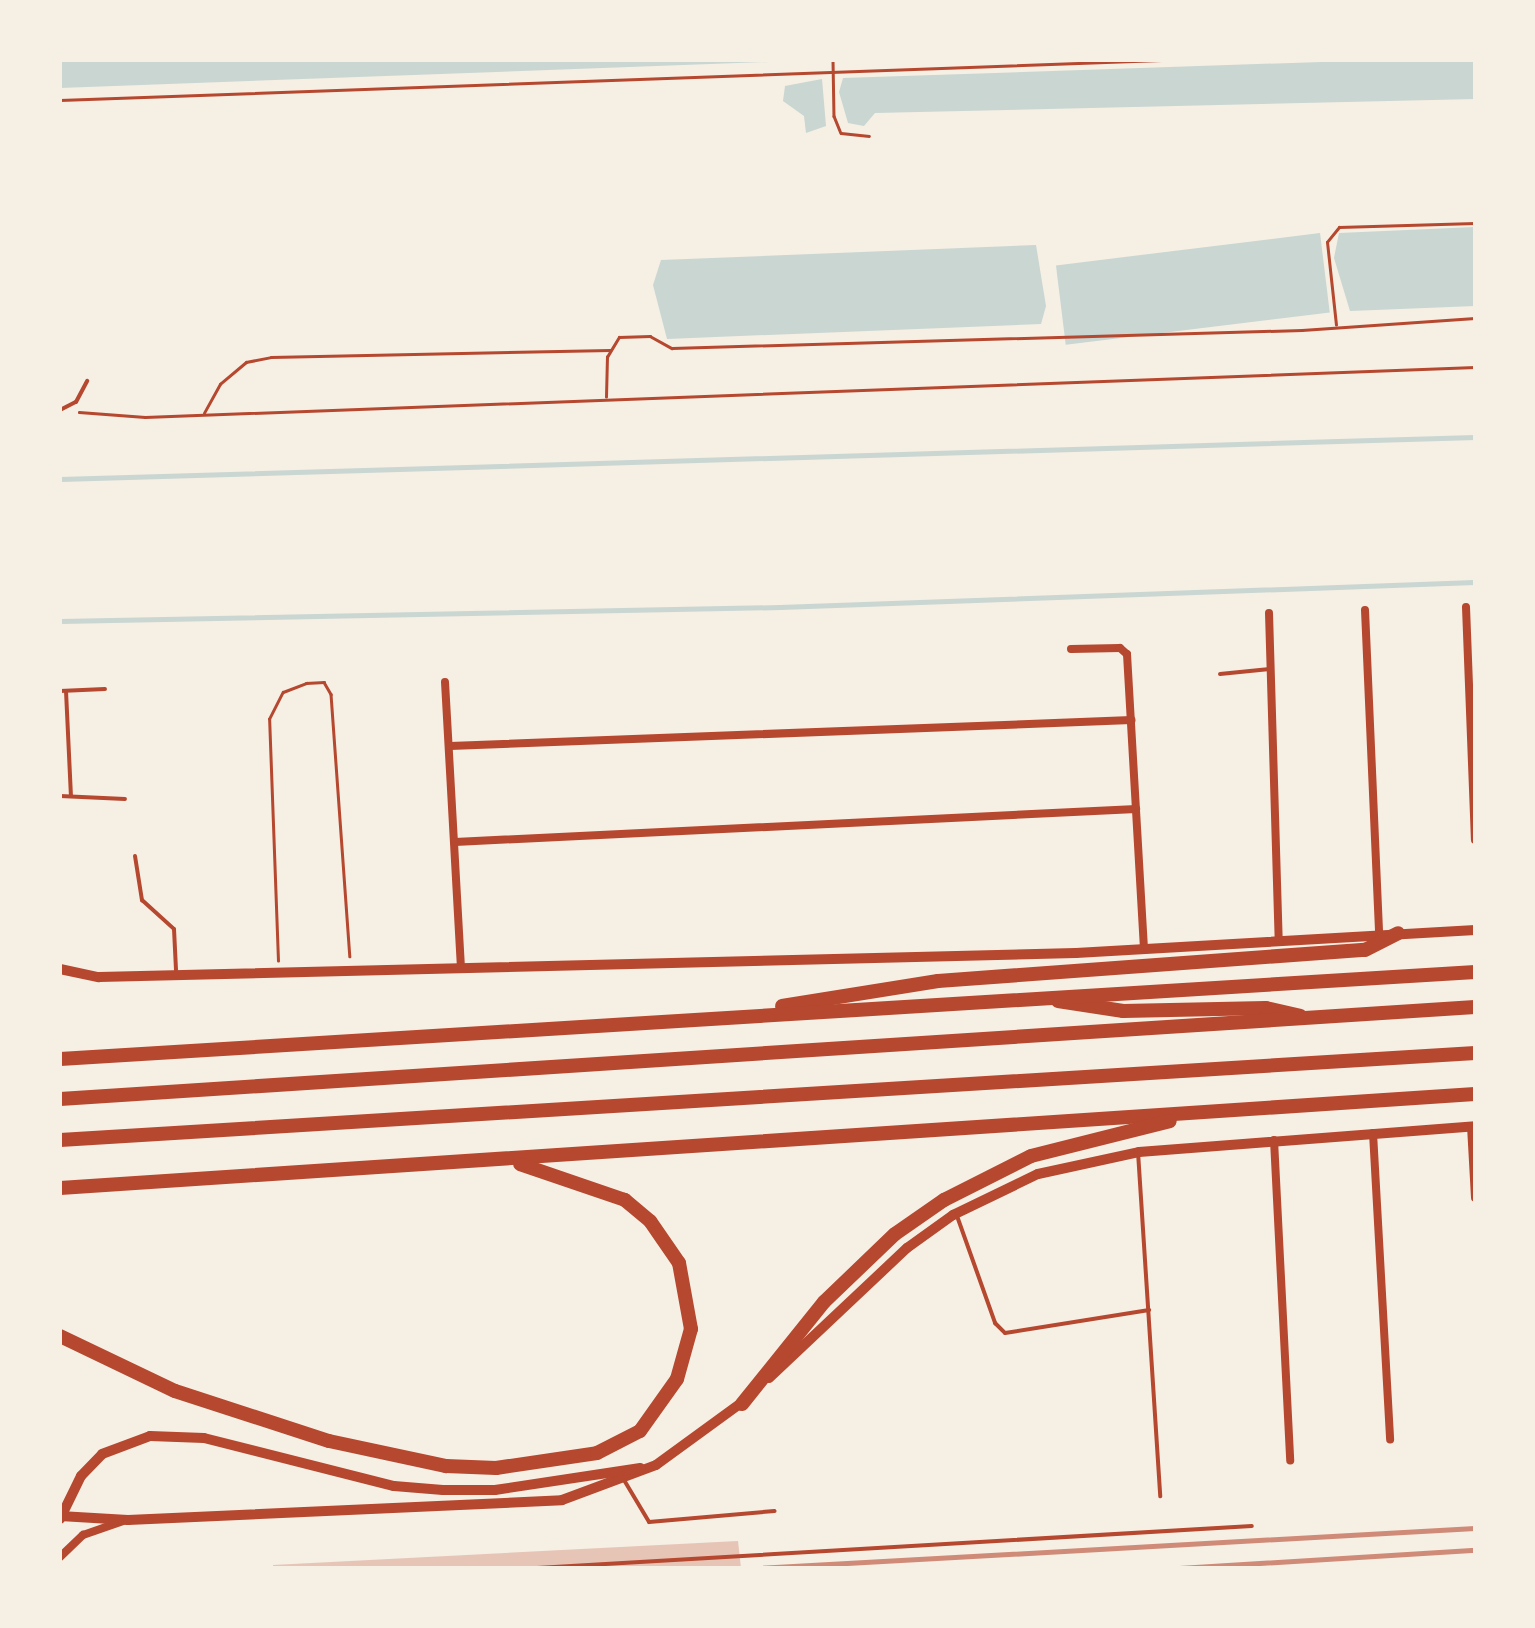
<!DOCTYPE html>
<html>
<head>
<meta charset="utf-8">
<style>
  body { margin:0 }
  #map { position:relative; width:1535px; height:1628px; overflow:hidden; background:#f6efe4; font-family:Cabin,sans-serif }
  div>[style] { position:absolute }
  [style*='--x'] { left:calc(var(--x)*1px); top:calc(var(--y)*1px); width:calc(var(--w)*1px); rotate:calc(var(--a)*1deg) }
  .water>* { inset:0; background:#c9d6d2; transform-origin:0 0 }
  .stream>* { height:5px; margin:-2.5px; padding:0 2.5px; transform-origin:2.5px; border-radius:2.5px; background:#c9d6d2 }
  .building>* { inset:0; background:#e6c5b7 }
  .path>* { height:2.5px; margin:-1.25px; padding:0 1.25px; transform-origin:1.25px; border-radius:1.25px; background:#b5482f }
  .service>* { height:4px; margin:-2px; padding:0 2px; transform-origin:2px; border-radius:2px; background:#b5482f }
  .minor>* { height:8px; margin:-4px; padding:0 4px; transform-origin:4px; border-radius:4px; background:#b5482f }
  .secondary>* { height:10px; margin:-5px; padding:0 5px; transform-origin:5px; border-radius:5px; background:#b5482f }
  .motorway>* { height:14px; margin:-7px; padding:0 7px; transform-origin:7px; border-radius:7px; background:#b5482f }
  .rail>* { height:5px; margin:-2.5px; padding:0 2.5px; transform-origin:2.5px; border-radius:2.5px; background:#cf8b77 }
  span { translate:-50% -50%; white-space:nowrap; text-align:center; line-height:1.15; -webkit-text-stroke:10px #f6efe4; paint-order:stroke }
  .frame { position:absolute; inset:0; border:62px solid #f6efe4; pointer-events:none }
</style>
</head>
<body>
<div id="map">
  <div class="water">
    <div style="clip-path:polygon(60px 60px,820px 60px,60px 88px)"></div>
    <div style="clip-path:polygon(1380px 60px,1475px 60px,1475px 99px,875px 113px,864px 126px,848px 123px,839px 92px,843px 78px)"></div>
    <div style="clip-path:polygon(822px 79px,826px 126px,806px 133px,804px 116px,783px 101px,785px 86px)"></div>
    <div style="clip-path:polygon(1475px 227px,1475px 306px,1350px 311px,1334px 258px,1339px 233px)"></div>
    <div style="left:1320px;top:233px;width:80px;height:266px;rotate:83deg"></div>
    <div style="clip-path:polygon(1036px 245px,1046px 306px,1041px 324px,667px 339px,653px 285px,661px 260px)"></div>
  </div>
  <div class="stream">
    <div style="--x:60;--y:479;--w:1416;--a:-1.7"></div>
    <div style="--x:60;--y:621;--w:720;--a:-1.11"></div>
    <div style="--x:780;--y:607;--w:695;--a:-2.06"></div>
  </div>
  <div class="building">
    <div style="clip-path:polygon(738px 1541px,741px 1568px,273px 1568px,273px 1565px)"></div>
  </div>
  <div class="path">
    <div style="--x:833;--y:60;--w:56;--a:89"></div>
    <div style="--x:834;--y:116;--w:18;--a:68"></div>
    <div style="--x:841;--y:133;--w:28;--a:6"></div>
    <div style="--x:60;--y:100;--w:1102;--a:-2.08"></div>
    <div style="--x:1336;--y:325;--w:83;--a:-96.2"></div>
    <div style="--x:1327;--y:242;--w:19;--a:-51"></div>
    <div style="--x:1339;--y:227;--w:136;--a:-1.7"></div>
    <div style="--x:606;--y:397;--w:40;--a:-88.6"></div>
    <div style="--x:607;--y:357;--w:23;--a:-59"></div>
    <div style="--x:619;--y:337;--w:31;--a:-2"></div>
    <div style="--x:650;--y:336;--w:25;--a:29"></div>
    <div style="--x:672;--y:348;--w:630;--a:-1.64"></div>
    <div style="--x:1302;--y:330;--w:173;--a:-4"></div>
    <div style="--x:79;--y:412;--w:66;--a:4.3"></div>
    <div style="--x:145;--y:417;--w:1331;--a:-2.15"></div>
    <div style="--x:204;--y:413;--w:33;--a:-61"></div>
    <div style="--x:220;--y:384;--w:34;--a:-40"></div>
    <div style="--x:246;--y:362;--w:25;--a:-11"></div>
    <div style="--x:271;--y:357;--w:339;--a:-1.2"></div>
    <div style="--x:278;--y:961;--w:242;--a:-92.1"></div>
    <div style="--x:269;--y:719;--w:30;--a:-63"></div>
    <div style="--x:283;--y:692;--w:25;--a:-21"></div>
    <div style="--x:306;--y:683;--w:18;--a:-3"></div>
    <div style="--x:324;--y:682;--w:14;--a:60"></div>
    <div style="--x:331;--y:694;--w:263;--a:85.9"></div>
  </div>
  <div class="service">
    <div style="--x:60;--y:410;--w:18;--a:-27"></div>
    <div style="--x:76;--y:402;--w:24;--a:-62"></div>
    <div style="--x:1220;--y:674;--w:50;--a:-5.7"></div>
    <div style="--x:60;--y:691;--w:45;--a:-2.5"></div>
    <div style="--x:66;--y:691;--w:105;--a:87.3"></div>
    <div style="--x:60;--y:796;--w:65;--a:2.6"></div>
    <div style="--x:135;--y:856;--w:45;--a:81"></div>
    <div style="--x:142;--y:900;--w:43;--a:42.2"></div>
    <div style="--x:174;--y:929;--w:41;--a:87.2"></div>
    <div style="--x:1138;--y:1152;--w:345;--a:86.3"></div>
    <div style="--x:957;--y:1216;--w:114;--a:70.4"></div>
    <div style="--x:995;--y:1323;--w:14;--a:45"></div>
    <div style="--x:1005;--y:1333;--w:146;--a:-9.1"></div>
    <div style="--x:624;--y:1480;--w:49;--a:59.2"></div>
    <div style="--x:649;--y:1522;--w:126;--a:-5"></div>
    <div style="--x:537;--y:1568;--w:716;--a:-3.36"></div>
  </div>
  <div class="minor">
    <div style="--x:1466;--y:607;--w:233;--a:87.8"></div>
    <div style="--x:1365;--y:610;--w:325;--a:87.5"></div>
    <div style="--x:1269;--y:613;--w:328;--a:88.3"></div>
    <div style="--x:1071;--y:649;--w:49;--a:-1.2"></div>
    <div style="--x:1120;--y:648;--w:9;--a:41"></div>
    <div style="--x:1127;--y:654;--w:295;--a:86.7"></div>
    <div style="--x:445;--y:682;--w:287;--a:86.8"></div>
    <div style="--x:450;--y:746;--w:682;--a:-2.18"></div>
    <div style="--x:455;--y:842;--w:682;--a:-2.77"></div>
    <div style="--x:1471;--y:1126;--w:72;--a:86.8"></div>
    <div style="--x:1373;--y:1133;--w:307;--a:86.8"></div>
    <div style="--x:1274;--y:1140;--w:321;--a:87.1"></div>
    <div style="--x:60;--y:1557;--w:32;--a:-44"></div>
    <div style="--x:83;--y:1535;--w:42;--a:-19.3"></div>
  </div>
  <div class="secondary">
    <div style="--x:60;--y:969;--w:40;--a:12"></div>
    <div style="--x:99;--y:977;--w:977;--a:-1.41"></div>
    <div style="--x:1076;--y:953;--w:400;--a:-3.3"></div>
    <div style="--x:769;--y:1378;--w:190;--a:-43.3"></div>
    <div style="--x:907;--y:1248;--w:57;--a:-35.7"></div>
    <div style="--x:953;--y:1215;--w:94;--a:-25.8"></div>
    <div style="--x:1038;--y:1174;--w:103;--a:-12.3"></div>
    <div style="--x:1139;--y:1152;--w:337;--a:-4.4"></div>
    <div style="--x:60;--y:1516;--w:68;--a:3.4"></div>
    <div style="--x:128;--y:1520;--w:434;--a:-2.6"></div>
    <div style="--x:562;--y:1500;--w:100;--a:-20.4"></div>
    <div style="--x:656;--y:1465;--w:110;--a:-36.1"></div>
    <div style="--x:60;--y:1519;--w:48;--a:-64"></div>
    <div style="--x:81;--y:1476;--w:30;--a:-46"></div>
    <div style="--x:102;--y:1454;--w:51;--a:-20.6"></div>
    <div style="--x:150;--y:1436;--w:54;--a:2.1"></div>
    <div style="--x:204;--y:1438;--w:196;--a:14.2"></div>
    <div style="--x:394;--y:1486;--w:49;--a:4.7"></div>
    <div style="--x:443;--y:1490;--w:52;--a:0"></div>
    <div style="--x:495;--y:1490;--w:147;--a:-8.6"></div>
  </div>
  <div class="motorway">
    <div style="--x:1058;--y:1001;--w:66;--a:8.7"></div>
    <div style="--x:1123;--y:1011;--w:143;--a:-1.2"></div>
    <div style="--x:1266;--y:1008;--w:35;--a:13"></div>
    <div style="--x:782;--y:1006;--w:158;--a:-9.1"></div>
    <div style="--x:938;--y:981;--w:428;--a:-4.2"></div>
    <div style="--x:1365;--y:950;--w:37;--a:-27"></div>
    <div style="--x:60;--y:1059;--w:1418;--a:-3.52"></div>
    <div style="--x:60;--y:1099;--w:1418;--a:-3.72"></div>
    <div style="--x:60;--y:1140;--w:1418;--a:-3.52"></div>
    <div style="--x:60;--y:1188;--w:1418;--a:-3.8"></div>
    <div style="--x:60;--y:1336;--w:127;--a:25.6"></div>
    <div style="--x:175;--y:1391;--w:162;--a:18"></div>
    <div style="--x:329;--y:1441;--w:120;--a:12.1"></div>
    <div style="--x:446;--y:1466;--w:50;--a:2.3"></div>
    <div style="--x:496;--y:1468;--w:102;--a:-8.4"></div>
    <div style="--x:597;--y:1453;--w:48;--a:-27.1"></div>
    <div style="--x:640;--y:1431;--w:64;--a:-54.6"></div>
    <div style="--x:677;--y:1379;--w:52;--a:-74.4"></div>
    <div style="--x:691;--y:1329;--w:67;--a:-100.3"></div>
    <div style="--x:679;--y:1263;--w:51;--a:-124.6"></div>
    <div style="--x:650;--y:1221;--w:33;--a:-140"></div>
    <div style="--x:625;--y:1200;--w:111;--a:-161.1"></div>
    <div style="--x:742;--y:1404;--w:131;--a:-51.2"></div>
    <div style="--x:824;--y:1302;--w:98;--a:-43.8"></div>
    <div style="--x:895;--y:1234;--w:60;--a:-34.8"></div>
    <div style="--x:944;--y:1200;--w:97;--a:-26.8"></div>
    <div style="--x:1031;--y:1156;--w:143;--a:-14.1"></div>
  </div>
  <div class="rail">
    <div style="--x:759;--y:1568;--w:717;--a:-3.2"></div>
    <div style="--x:1179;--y:1568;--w:297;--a:-3.5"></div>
  </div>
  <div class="frame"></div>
</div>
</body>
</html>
